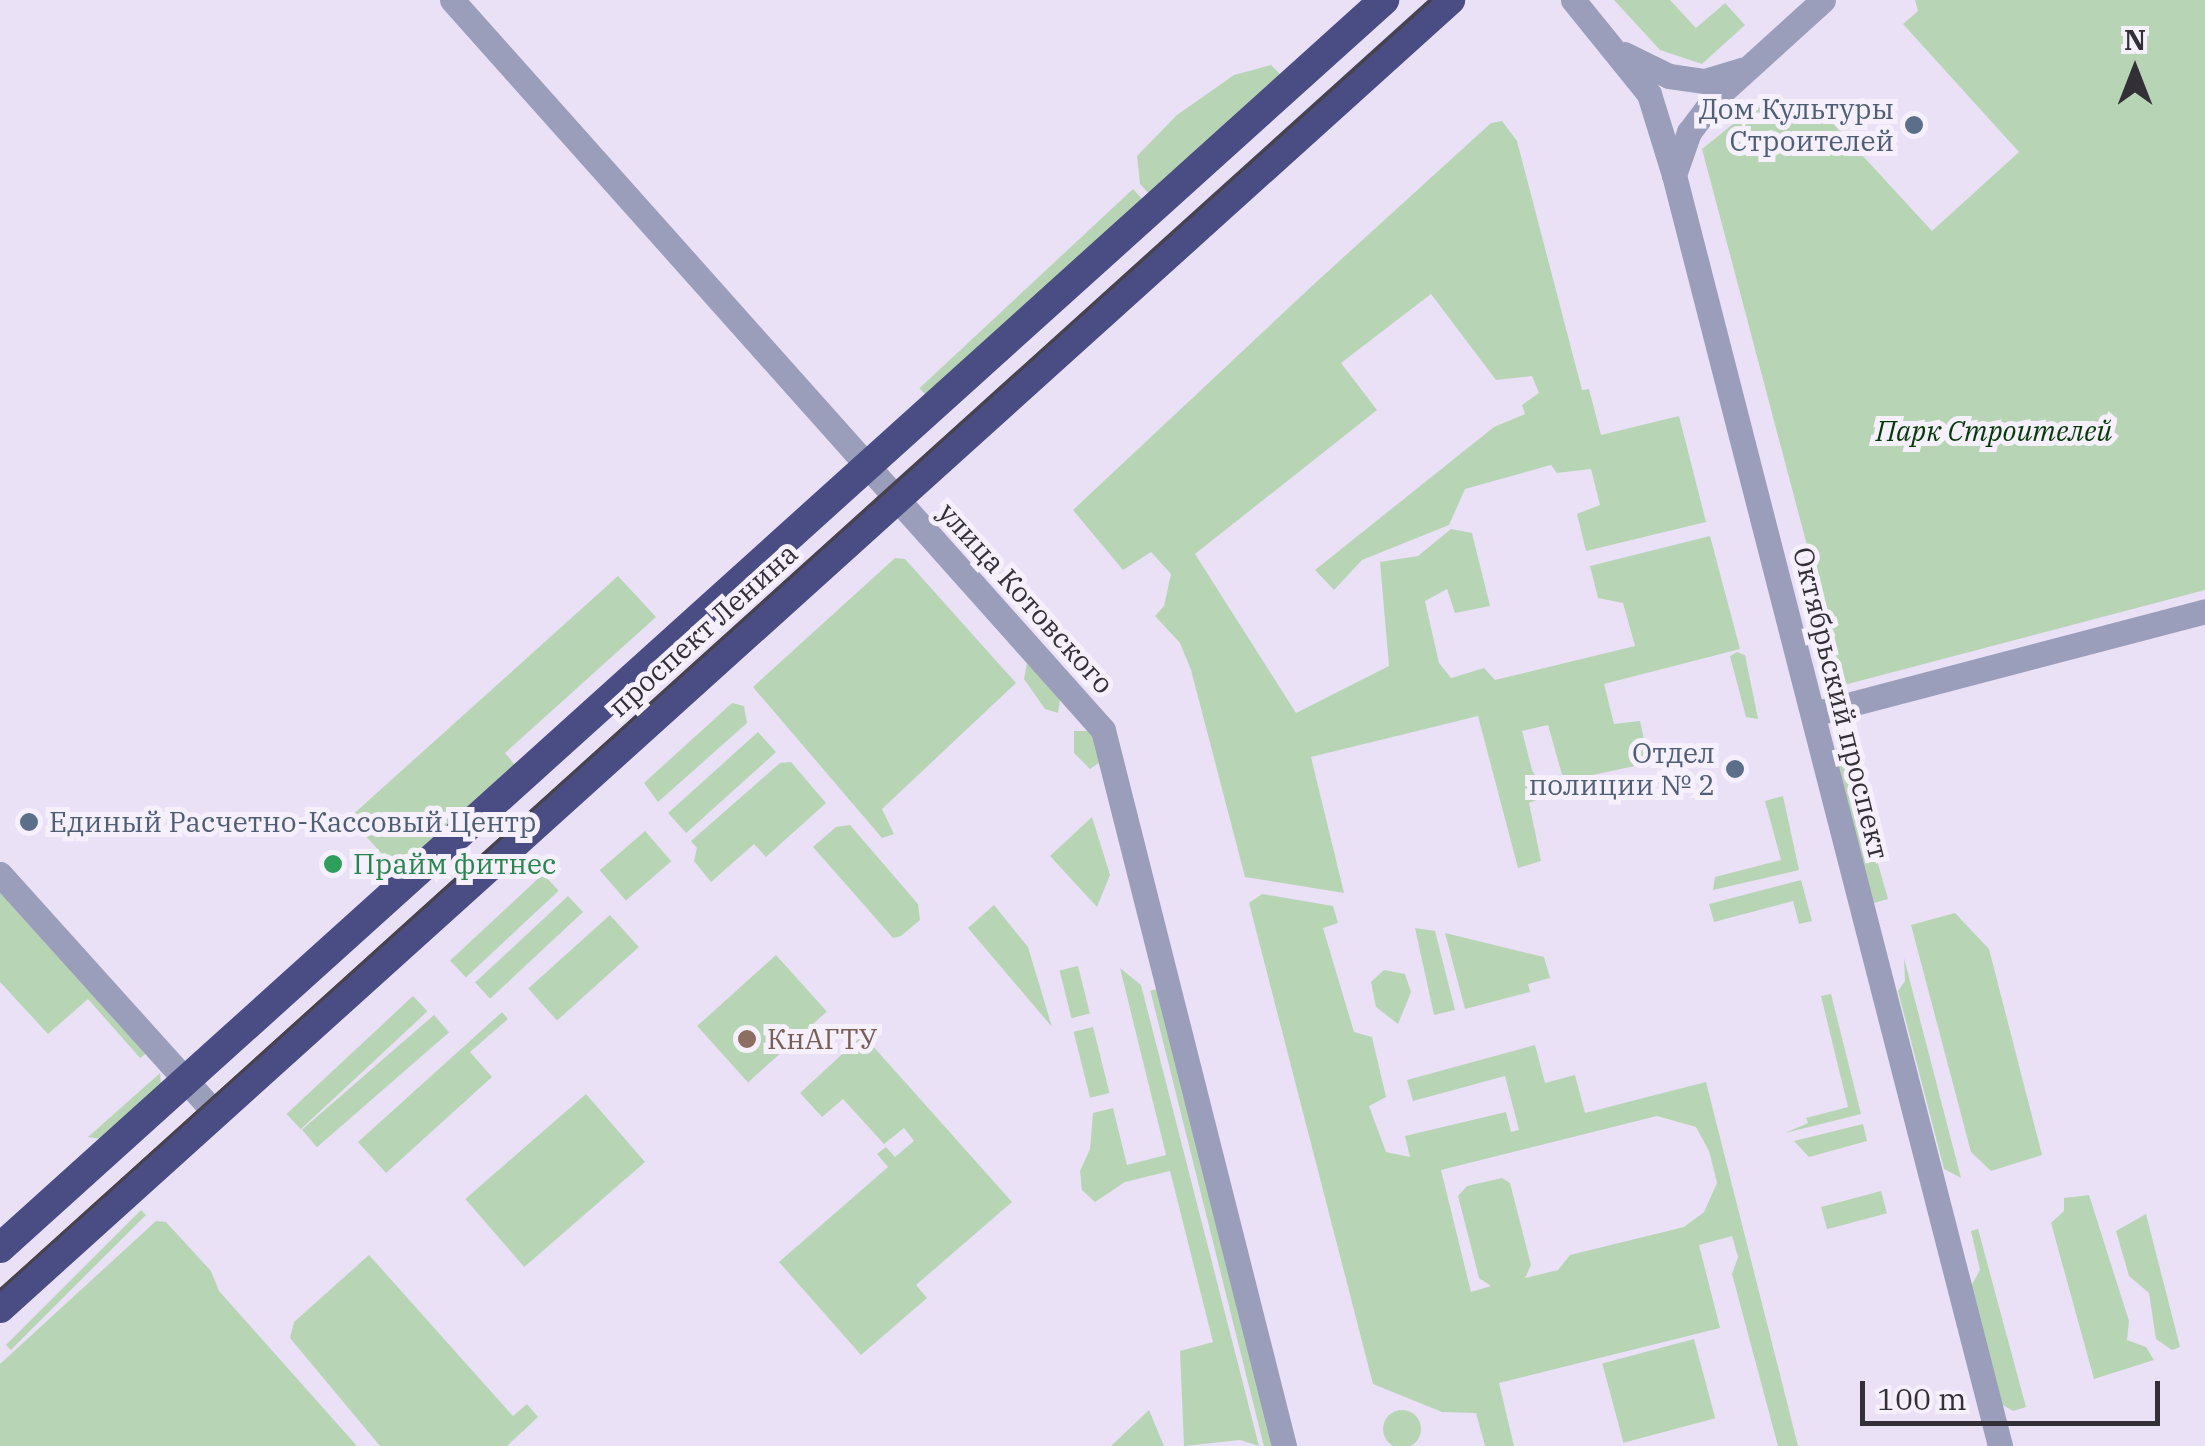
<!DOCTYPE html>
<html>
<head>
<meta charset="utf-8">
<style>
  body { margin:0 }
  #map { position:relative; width:2205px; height:1446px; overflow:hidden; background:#eae1f7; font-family:"IBM Plex Serif",serif }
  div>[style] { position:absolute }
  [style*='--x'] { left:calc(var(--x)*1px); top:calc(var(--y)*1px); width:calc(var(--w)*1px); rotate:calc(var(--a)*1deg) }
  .green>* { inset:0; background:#b7d5b5; transform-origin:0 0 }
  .round { border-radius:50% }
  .minor>* { height:25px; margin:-12.5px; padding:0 12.5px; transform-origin:12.5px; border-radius:12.5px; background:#9b9eba }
  .highway>* { height:30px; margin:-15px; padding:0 15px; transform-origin:15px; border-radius:15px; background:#494d83 }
  .tram>* { height:2.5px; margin:-1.25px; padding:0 1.25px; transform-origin:1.25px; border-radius:1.25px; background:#47424c }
  .dots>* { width:28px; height:28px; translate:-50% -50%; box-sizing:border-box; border:5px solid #f6f0fd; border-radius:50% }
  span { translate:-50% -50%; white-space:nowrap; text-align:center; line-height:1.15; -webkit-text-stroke:10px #f6f0fd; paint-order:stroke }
  .service-label { font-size:28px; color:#4e5e75 }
  .right { translate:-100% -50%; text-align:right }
  .left { translate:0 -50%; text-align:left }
  .park-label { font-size:28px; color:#063a08; font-style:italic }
  .street-label { font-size:28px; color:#332f37 }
  .leisure-label { font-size:28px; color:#27864d }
  .education-label { font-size:28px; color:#785e54 }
  .north { position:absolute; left:2085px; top:20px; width:100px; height:100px; -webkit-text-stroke:8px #f6f0fd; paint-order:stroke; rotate:0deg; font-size:28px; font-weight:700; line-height:40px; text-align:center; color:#332f37 }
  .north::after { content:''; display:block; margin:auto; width:35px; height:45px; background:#332f37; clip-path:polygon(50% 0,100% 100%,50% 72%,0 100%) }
  .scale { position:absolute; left:1860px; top:1381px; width:300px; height:45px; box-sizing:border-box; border:5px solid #332f37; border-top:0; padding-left:12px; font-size:30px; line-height:35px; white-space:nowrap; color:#332f37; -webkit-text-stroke:8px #f6f0fd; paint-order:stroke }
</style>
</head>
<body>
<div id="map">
  <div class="green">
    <div style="clip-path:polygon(1614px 0,1670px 0,1696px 28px,1725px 3px,1745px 25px,1702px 64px,1660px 50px)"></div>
    <div style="clip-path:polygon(1915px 0,2205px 0,2205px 590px,1844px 685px,1702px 149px,1753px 108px,1815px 104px,1932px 231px,2019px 152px,1903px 24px,1918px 11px)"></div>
    <div style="clip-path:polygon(1271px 65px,1284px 78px,1152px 197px,1140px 184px,1137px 156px,1177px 115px,1234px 75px)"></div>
    <div style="clip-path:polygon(1502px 121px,1517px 141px,1582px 390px,1589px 389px,1601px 435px,1679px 416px,1706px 522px,1586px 551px,1577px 514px,1600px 505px,1591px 469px,1557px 473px,1551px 465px,1465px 489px,1449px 525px,1362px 560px,1334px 590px,1315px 570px,1494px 427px,1525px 414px,1522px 405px,1539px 393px,1532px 376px,1496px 380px,1431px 294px,1341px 363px,1377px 410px,1195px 554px,1296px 713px,1389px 666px,1380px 562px,1418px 556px,1451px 529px,1472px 533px,1490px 606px,1455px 613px,1447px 589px,1425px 601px,1439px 663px,1451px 678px,1484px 668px,1495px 680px,1635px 646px,1623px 603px,1598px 598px,1590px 566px,1710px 536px,1740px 649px,1604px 684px,1614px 724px,1640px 721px,1649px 763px,1583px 777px,1583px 794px,1568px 796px,1548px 725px,1522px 731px,1532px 770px,1547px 796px,1529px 803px,1541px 861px,1518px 868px,1478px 716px,1311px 757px,1344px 893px,1245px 877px,1191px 670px,1180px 643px,1155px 616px,1164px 606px,1171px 574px,1151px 552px,1123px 570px,1073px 510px,1313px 285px,1491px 123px)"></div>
    <div style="left:1133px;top:189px;width:18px;height:292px;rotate:47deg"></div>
    <div style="clip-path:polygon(895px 558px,905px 559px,1016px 683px,882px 809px,894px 834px,882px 838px,753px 687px)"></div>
    <div style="clip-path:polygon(618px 576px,656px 617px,505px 753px,515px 765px,397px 870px,349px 818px)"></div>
    <div style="clip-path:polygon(1737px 652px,1745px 655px,1758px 719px,1746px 717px,1730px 656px)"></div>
    <div style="clip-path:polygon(1028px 657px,1061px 693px,1058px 713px,1045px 709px,1024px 679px)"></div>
    <div style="clip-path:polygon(732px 703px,744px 706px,747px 723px,658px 802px,644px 783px)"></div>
    <div style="clip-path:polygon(1074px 731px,1095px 731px,1106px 758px,1090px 769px,1074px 753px)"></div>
    <div style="left:758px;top:732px;width:27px;height:121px;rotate:48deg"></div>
    <div style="clip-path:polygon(1843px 740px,1888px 899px,1867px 905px,1831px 755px)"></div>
    <div style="clip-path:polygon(791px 762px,826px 803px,766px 857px,754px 844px,711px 882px,694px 861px,697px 848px,691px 841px,780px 763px)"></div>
    <div style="clip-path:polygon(1783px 796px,1799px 870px,1713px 890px,1715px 877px,1781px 860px,1765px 801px)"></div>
    <div style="clip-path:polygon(1092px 817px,1110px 875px,1097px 907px,1050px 856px)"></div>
    <div style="clip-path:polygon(850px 825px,918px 904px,920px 920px,901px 936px,893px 938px,813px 847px,836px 827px)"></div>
    <div style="left:645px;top:831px;width:40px;height:60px;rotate:49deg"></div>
    <div style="left:543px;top:874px;width:23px;height:127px;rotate:47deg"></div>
    <div style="clip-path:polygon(1801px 880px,1812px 921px,1799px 924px,1793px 901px,1714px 922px,1709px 904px)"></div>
    <div style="clip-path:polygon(0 889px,147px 1053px,140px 1058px,88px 999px,48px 1034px,0 982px)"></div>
    <div style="clip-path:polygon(evenodd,1262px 894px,1333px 906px,1338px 923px,1323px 928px,1354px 1032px,1372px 1037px,1386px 1097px,1369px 1106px,1386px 1152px,1410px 1157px,1405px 1136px,1506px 1112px,1511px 1132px,1519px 1130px,1505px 1076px,1413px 1101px,1407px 1080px,1535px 1045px,1545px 1083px,1575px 1075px,1585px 1113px,1706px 1082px,1798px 1446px,1778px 1446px,1732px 1274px,1738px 1257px,1732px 1236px,1699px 1245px,1720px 1328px,1499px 1383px,1514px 1446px,1485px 1446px,1476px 1413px,1442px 1412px,1373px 1384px,1249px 903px,1262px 894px,1657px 1116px,1696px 1127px,1709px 1151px,1717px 1183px,1704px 1212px,1684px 1227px,1570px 1255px,1558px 1270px,1525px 1278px,1531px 1265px,1510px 1183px,1502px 1178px,1467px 1186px,1458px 1196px,1479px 1278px,1491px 1286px,1471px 1292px,1441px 1170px,1657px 1116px)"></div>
    <div style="left:568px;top:896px;width:22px;height:127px;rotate:47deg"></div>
    <div style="clip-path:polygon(994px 905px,1028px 947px,1052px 1027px,968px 928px)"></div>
    <div style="clip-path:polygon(1955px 913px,1989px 949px,2042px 1155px,1991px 1171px,1971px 1152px,1911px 925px)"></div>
    <div style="left:610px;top:915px;width:43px;height:110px;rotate:48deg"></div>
    <div style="clip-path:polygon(1415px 928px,1435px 931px,1455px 1010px,1434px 1015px)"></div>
    <div style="clip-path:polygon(1445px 933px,1544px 957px,1550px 978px,1528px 984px,1530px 992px,1465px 1009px)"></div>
    <div style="left:776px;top:955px;width:76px;height:106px;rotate:48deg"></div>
    <div style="clip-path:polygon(1904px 958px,1961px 1178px,1944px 1169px,1898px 991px,1905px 981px)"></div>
    <div style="left:1078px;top:966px;width:49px;height:19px;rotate:76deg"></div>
    <div style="clip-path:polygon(1120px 968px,1141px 985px,1259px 1446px,1240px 1440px,1184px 1446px,1180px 1351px,1213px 1342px,1170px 1171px,1125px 1182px,1095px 1202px,1082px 1190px,1080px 1171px,1090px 1149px,1093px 1113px,1113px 1108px,1127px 1165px,1166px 1155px)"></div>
    <div style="clip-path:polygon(1384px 970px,1405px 974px,1411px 992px,1398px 1024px,1376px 1007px,1371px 982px)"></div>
    <div style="left:1161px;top:988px;width:473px;height:11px;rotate:76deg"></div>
    <div style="clip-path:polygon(1831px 994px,1861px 1114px,1785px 1133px,1808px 1123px,1806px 1118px,1848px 1107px,1821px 996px)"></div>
    <div style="left:413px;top:996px;width:21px;height:173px;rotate:47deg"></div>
    <div style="clip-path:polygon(502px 1012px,508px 1019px,470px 1052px,492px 1077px,386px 1173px,358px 1142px)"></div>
    <div style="left:434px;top:1015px;width:23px;height:175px;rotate:49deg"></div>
    <div style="left:1093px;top:1027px;width:68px;height:20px;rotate:76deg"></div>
    <div style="clip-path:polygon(863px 1035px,1012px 1202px,916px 1285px,927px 1298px,861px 1355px,779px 1262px,888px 1167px,877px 1154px,886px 1147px,895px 1157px,914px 1141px,904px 1128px,884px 1144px,843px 1099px,822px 1117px,800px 1093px)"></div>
    <div style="clip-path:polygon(160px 1073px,161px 1084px,102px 1139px,88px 1137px)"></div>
    <div style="left:586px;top:1094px;width:90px;height:160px;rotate:49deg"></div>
    <div style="clip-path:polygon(1863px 1124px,1867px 1141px,1809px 1157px,1794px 1141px)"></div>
    <div style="left:1881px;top:1191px;width:23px;height:62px;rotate:75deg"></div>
    <div style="clip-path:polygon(2089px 1195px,2129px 1321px,2127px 1340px,2146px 1347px,2154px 1360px,2094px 1379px,2051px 1223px,2064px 1211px,2064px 1198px)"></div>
    <div style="left:141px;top:1210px;width:7px;height:191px;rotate:45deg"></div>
    <div style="clip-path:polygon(2146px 1214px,2180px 1347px,2172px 1350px,2156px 1339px,2149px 1293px,2129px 1276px,2116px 1231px)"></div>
    <div style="clip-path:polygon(156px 1221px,166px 1222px,211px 1271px,219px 1291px,357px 1446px,0 1446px,0 1364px)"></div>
    <div style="clip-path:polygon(1978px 1229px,2026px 1407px,2013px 1411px,1996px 1401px,1967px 1293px,1980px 1270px,1971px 1231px)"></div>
    <div style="clip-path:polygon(369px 1255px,513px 1416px,527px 1404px,538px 1417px,507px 1446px,380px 1446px,290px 1338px,294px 1322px)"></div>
    <div style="left:1694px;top:1339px;width:82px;height:95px;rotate:75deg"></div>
    <div class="round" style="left:1383px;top:1410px;width:38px;height:38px"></div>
    <div style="clip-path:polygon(1149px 1410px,1164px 1446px,1111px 1446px)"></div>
  </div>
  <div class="minor">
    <div style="--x:452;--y:0;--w:978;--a:48.27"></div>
    <div style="--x:1103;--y:730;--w:739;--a:75.81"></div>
    <div style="--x:1573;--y:0;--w:121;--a:51"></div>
    <div style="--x:1649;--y:94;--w:85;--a:72.8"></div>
    <div style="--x:1674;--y:175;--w:1312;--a:75.61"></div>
    <div style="--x:1624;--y:54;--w:50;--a:26.1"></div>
    <div style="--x:1669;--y:76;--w:36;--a:8"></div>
    <div style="--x:1705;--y:81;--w:39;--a:-17"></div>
    <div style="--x:1674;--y:175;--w:46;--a:-70.8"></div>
    <div style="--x:1689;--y:132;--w:41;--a:-52.9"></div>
    <div style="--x:1714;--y:99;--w:147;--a:-42.2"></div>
    <div style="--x:1813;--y:714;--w:405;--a:-14.7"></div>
    <div style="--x:0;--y:874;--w:323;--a:48"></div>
  </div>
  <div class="highway">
    <div style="--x:0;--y:1248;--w:1864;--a:-42.04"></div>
    <div style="--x:0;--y:1308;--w:1953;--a:-42.05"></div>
  </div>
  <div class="tram">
    <div style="--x:0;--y:1289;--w:1925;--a:-42.03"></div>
  </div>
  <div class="dots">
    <div style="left:1914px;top:125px;background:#5c6f8a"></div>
    <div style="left:1735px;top:769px;background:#5c6f8a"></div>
    <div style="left:29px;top:822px;background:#5c6f8a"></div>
    <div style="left:333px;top:864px;background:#2e9e5b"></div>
    <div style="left:747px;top:1039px;background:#8d6e63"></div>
  </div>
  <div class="service-label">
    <span class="right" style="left:1894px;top:125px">Дом Культуры<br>Строителей</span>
    <span class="right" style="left:1715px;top:769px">Отдел<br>полиции № 2</span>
    <span class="left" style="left:49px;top:822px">Единый Расчетно-Кассовый Центр</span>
  </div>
  <div class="park-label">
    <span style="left:1994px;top:431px">Парк Строителей</span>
  </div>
  <div class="street-label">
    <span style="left:1026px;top:598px;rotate:48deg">улица Котовского</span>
    <span style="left:703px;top:630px;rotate:-42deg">проспект Ленина</span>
    <span style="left:1841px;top:703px;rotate:76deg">Октябрьский проспект</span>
  </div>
  <div class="leisure-label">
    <span class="left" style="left:353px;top:864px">Прайм фитнес</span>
  </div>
  <div class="education-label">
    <span class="left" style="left:767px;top:1039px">КнАГТУ</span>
  </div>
  <div class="north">N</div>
  <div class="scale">100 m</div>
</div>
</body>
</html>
